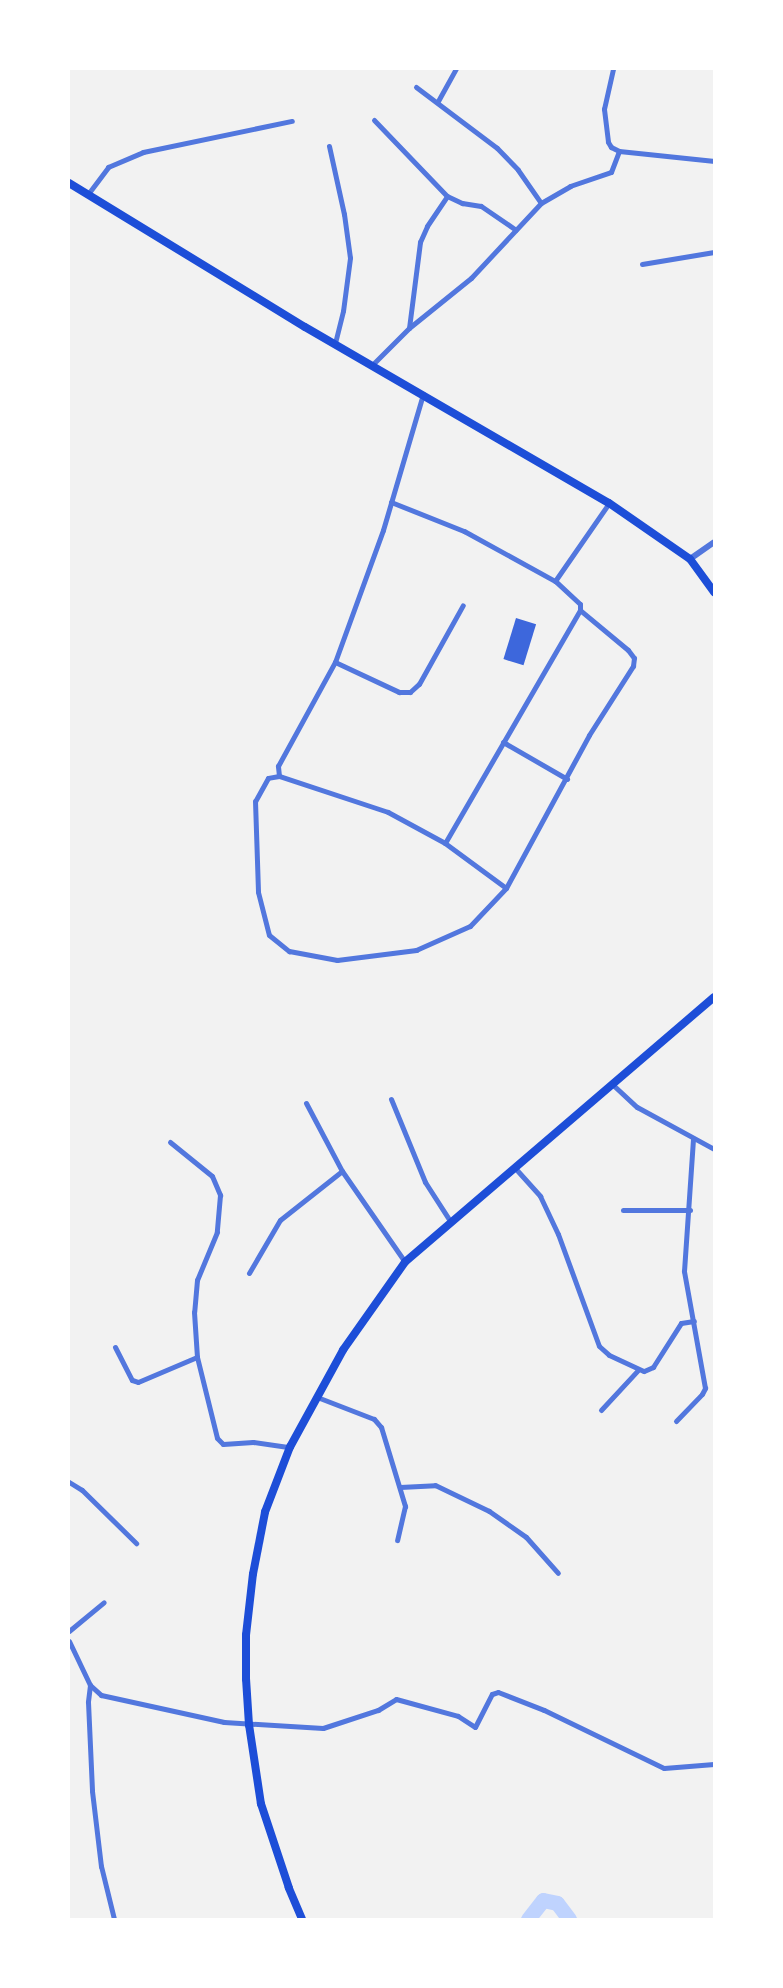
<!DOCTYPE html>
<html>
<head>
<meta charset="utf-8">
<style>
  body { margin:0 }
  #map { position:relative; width:783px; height:1988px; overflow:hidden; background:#f2f2f2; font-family:"Roboto Condensed",sans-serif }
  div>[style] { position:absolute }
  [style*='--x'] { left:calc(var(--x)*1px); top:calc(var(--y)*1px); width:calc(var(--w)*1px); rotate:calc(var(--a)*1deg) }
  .river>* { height:15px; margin:-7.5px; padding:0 7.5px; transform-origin:7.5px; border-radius:7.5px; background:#bfd3fe }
  .building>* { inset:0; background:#3d67dc; transform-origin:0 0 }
  .minor>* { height:5px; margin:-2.5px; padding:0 2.5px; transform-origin:2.5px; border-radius:2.5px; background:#5277de }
  .tertiary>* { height:6px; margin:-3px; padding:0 3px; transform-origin:3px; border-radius:3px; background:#5277de }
  .trunk>* { height:8px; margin:-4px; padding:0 4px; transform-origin:4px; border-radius:4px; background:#1d4ed8 }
  span { translate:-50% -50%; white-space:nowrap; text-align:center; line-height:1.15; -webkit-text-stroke:6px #fff; paint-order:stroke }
  .frame { position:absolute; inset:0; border:70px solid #fff; pointer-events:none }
</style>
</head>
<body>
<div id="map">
  <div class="river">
    <div style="--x:528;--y:1919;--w:24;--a:-52"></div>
    <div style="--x:543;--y:1900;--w:14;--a:12"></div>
    <div style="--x:557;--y:1903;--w:20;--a:53"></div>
  </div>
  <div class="building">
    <div style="left:516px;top:618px;width:21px;height:43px;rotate:17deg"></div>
  </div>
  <div class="minor">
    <div style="--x:613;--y:69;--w:41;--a:102.7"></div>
    <div style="--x:604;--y:109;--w:33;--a:83"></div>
    <div style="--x:608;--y:142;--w:6;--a:59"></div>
    <div style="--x:611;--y:147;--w:9;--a:27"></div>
    <div style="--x:619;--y:151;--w:96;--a:6"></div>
    <div style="--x:416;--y:87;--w:101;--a:37"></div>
    <div style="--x:497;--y:148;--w:30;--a:46"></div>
    <div style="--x:518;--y:170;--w:40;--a:55.1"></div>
    <div style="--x:438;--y:101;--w:37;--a:-61"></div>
    <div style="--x:374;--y:120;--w:105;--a:46.2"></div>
    <div style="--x:447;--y:196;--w:17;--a:25"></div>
    <div style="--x:462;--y:203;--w:19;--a:9"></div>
    <div style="--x:481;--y:206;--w:42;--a:34.4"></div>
    <div style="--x:329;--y:146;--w:70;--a:77.6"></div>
    <div style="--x:344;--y:214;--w:44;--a:82.2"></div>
    <div style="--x:350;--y:258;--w:53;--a:97.5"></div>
    <div style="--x:343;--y:311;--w:33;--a:104"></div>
    <div style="--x:88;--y:194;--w:34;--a:-53"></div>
    <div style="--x:108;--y:167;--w:38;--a:-23"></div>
    <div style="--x:143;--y:152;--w:152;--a:-11.8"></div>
    <div style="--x:642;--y:264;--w:73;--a:-9.5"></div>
    <div style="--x:409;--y:328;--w:87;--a:-82.7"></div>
    <div style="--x:420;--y:242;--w:17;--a:-66"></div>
    <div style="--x:427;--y:226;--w:36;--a:-56"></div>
    <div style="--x:372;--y:365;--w:52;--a:-45"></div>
    <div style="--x:409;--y:328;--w:80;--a:-38.9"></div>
    <div style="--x:471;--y:278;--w:103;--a:-47"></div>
    <div style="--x:541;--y:203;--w:34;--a:-30"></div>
    <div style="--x:570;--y:186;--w:43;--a:-18.9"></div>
    <div style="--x:611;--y:172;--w:22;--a:-69"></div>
    <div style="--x:391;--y:502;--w:79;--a:21.7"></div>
    <div style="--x:464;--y:531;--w:104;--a:28.8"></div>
    <div style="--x:335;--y:662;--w:71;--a:25.1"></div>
    <div style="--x:399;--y:692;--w:11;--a:0"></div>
    <div style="--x:410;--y:692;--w:12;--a:-42"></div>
    <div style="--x:419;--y:684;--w:90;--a:-60.9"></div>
    <div style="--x:503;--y:742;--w:74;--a:30"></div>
    <div style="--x:279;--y:776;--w:10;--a:-96"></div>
    <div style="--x:278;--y:766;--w:119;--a:-61.3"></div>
    <div style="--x:335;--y:662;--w:140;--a:-70"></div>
    <div style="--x:383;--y:530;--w:142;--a:-73.6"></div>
    <div style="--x:445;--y:843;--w:269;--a:-59.9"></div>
    <div style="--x:580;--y:610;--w:6;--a:-90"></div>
    <div style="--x:580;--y:604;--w:34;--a:-137"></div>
    <div style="--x:555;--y:581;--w:95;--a:-55.3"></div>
    <div style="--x:506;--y:888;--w:76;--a:-143.6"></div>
    <div style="--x:445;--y:843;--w:65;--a:-151.5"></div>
    <div style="--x:388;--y:812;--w:115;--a:-161.7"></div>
    <div style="--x:279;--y:776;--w:11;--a:170"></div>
    <div style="--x:268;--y:778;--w:26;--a:119"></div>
    <div style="--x:255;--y:801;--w:91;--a:88.1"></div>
    <div style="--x:258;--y:892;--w:44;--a:75.7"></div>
    <div style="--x:269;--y:935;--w:26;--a:39"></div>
    <div style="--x:289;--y:951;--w:49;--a:10.6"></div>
    <div style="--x:337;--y:960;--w:80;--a:-7.2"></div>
    <div style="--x:416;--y:950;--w:59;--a:-24"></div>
    <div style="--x:470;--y:926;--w:52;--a:-46.5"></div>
    <div style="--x:506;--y:888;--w:174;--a:-61.5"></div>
    <div style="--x:589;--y:735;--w:82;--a:-57.5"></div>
    <div style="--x:633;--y:666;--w:8;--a:-83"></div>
    <div style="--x:634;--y:658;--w:10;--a:-127"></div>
    <div style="--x:628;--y:650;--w:62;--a:-140.2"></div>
    <div style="--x:612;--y:1084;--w:34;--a:43"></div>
    <div style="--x:637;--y:1107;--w:88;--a:28.6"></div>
    <div style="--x:391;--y:1099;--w:90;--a:67.7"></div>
    <div style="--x:425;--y:1182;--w:46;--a:57.3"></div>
    <div style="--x:306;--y:1103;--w:77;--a:62.1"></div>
    <div style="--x:342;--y:1171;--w:111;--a:55.3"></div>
    <div style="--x:170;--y:1142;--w:54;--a:39"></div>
    <div style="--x:212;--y:1176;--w:21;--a:67"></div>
    <div style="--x:220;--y:1195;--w:37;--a:95"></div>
    <div style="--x:217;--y:1232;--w:52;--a:112.6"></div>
    <div style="--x:197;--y:1280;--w:32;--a:95"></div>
    <div style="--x:194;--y:1312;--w:45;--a:86.2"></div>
    <div style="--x:197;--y:1357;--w:83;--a:76.1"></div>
    <div style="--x:217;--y:1438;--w:8;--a:45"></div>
    <div style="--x:223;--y:1444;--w:30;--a:-4"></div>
    <div style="--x:253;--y:1442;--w:37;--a:8"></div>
    <div style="--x:515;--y:1168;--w:38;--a:48"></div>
    <div style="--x:540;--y:1196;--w:42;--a:64.7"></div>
    <div style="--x:558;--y:1234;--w:119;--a:69.9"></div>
    <div style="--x:599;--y:1346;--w:13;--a:42"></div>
    <div style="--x:609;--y:1355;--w:38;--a:25"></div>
    <div style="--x:644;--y:1371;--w:10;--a:-24"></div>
    <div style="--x:653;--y:1367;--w:52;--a:-57.5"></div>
    <div style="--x:681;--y:1323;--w:13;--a:-9"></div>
    <div style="--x:623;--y:1210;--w:67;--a:0"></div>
    <div style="--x:249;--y:1273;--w:61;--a:-59.7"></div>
    <div style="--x:280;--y:1220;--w:79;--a:-38.3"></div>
    <div style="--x:115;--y:1347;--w:37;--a:63"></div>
    <div style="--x:132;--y:1380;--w:6;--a:18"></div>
    <div style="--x:138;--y:1382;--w:64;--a:-23"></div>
    <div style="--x:317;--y:1397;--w:61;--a:21.1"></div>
    <div style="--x:374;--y:1419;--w:11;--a:49"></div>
    <div style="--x:381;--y:1427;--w:83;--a:73.1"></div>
    <div style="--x:405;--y:1506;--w:35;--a:103"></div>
    <div style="--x:601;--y:1410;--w:54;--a:-47.2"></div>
    <div style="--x:676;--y:1421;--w:37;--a:-46"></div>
    <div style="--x:702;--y:1394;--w:7;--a:-63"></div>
    <div style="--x:705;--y:1388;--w:119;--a:-100.2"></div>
    <div style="--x:684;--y:1271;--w:133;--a:-86.1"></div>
    <div style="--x:69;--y:1482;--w:15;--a:32"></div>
    <div style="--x:82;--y:1490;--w:76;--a:44.5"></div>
    <div style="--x:400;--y:1487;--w:35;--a:-3"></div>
    <div style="--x:435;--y:1485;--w:60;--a:25.7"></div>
    <div style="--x:489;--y:1511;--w:45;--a:35.1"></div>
    <div style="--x:526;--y:1537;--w:48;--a:48.4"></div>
    <div style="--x:69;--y:1631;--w:45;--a:-39.6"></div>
    <div style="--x:69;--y:1641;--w:49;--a:64.5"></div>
    <div style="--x:90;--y:1685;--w:15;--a:42"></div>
    <div style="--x:101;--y:1695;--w:126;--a:12.4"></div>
    <div style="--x:224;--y:1722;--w:99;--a:3.5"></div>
    <div style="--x:323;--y:1728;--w:58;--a:-18.1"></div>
    <div style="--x:378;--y:1710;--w:21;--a:-31"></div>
    <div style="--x:396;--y:1699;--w:64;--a:15.3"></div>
    <div style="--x:458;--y:1716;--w:20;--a:33"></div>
    <div style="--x:475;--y:1727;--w:37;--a:-63"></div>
    <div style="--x:492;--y:1694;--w:6;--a:-18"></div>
    <div style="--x:498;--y:1692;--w:49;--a:21.4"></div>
    <div style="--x:544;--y:1710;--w:133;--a:25.8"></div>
    <div style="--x:664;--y:1768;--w:50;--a:-4.6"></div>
    <div style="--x:90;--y:1685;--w:17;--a:97"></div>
    <div style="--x:88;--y:1702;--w:89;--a:87.4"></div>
    <div style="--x:92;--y:1791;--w:76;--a:83.2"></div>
    <div style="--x:101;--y:1866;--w:55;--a:76.2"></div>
  </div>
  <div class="tertiary">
    <div style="--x:690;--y:559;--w:29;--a:-35"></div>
  </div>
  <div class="trunk">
    <div style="--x:69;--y:183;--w:276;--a:31.4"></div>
    <div style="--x:305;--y:327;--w:351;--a:30.1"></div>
    <div style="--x:609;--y:503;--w:98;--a:34.7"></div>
    <div style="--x:690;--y:559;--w:41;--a:54"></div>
    <div style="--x:302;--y:1919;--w:34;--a:-113"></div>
    <div style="--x:289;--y:1888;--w:89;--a:-108.4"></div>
    <div style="--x:261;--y:1804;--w:80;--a:-98.6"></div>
    <div style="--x:249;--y:1725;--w:46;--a:-93.7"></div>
    <div style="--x:246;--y:1679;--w:44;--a:-90"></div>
    <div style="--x:246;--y:1635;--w:61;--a:-83.5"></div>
    <div style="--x:253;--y:1574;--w:63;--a:-79"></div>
    <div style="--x:265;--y:1512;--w:70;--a:-69"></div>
    <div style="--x:290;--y:1447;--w:111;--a:-61.3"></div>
    <div style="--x:343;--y:1350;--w:108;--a:-54.8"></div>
    <div style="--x:405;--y:1262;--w:407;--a:-40.6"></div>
  </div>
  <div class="frame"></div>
</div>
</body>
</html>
